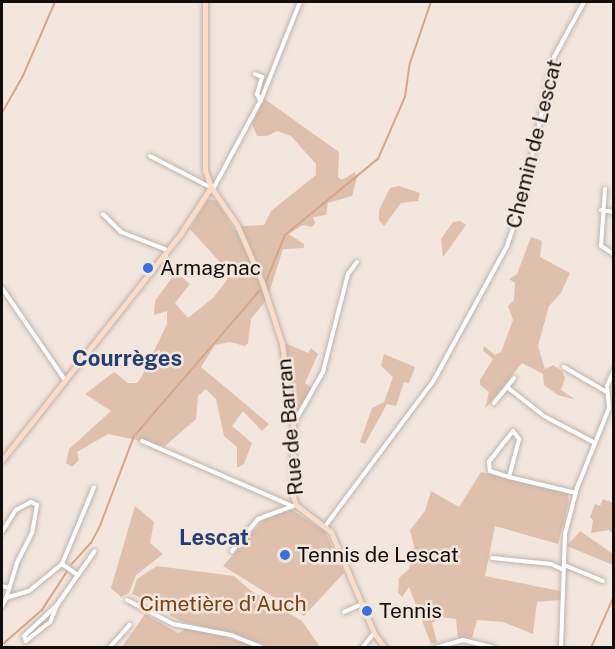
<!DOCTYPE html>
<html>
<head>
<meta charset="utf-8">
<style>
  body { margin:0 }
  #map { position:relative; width:615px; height:649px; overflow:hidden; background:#f3e6dd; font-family:"Public Sans",sans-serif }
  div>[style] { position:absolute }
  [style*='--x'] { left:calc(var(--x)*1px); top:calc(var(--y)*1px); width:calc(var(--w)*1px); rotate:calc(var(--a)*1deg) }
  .green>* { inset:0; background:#dfc0ad }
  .stream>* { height:1.5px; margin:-0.75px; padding:0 0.75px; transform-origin:0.75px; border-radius:0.75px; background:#d7a587 }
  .roads { filter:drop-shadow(0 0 2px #bfb2aa) drop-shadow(0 0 2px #bfb2aa) }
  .street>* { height:4px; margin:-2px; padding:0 2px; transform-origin:2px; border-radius:2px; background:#fff }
  .secondary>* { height:5px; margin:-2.5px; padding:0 2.5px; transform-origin:2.5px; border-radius:2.5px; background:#faddc8 }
  .dots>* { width:16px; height:16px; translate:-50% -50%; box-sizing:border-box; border:3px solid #f3e6dd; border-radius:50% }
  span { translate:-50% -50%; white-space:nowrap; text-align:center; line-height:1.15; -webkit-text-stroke:5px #f3e6dd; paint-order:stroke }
  .street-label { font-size:21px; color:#120e0b }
  .poi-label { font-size:21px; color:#120e0b }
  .left { translate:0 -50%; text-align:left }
  .park-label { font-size:21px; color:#7d400f }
  .neighbourhood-label { font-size:22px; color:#233e75; font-weight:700 }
  .frame { position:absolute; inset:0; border:3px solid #120e0b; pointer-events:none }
</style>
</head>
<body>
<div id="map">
  <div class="green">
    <div style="clip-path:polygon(263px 98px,339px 152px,338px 177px,342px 180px,355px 172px,357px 177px,352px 196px,328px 203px,326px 215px,313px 217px,315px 223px,312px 227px,303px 225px,289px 234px,304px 244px,304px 248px,283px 249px,267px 299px,251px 319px,248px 343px,245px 346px,230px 342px,215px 345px,201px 367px,269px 424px,262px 431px,243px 411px,232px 426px,252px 443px,244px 464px,237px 468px,237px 447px,224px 436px,216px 399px,206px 389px,198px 396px,196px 419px,165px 446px,108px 434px,77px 452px,79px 460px,72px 467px,66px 463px,69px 449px,111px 411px,85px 394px,114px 372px,128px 383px,137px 383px,141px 378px,167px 324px,167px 311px,154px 315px,155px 301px,176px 272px,190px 284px,175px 303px,188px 318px,213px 298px,227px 280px,227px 270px,190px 229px,208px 199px,217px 201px,235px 231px,243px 226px,264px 225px,271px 211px,316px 175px,316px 164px,291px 136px,277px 131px,267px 136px,257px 136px,252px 124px)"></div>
    <div style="clip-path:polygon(399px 186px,420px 193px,418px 201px,401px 203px,384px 226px,379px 220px,379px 210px,390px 188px)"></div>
    <div style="clip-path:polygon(460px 221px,466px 225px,443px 257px,441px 239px,453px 222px)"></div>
    <div style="clip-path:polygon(531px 237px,542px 241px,540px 257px,570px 273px,561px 293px,549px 306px,538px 346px,545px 369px,553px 365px,562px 371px,565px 378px,561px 390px,576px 400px,558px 395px,544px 385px,543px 374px,522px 363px,485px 409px,489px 392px,480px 385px,480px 380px,493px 359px,483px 351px,484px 346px,495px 355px,501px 352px,513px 320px,508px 306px,514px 300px,515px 283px,509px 279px,517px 274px)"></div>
    <div style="clip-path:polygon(285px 343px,308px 353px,311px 348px,318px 354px,305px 383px,312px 388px,295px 415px)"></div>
    <div style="clip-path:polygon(384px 354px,415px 367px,409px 383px,404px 382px,396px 406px,387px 404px,365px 444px,360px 442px,372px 408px,384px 402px,393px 377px,381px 366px)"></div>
    <div style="clip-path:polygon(481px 472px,567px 493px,569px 502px,558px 544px,495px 526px,485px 576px,560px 591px,560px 600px,537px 602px,533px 634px,503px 622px,477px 620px,472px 638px,458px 639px,456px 619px,441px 617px,432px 623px,437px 642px,431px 644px,409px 587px,402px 597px,398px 592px,399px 578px,409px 569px,414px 547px,410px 530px,425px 511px,431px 491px,459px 507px)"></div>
    <div style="clip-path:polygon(603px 499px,613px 503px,613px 534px,609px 530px,591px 533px,593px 520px,590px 517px,595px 504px,600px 506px)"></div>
    <div style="clip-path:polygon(135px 506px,154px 522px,150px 543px,163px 554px,136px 575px,129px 593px,121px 597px,111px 588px)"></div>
    <div style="clip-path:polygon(289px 508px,325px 531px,344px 573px,304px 616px,223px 566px,263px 520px)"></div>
    <div style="clip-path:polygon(580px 531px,613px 554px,613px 565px,567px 546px)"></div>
    <div style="clip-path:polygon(157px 566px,234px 576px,250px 590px,302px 621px,320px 647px,270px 647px,232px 633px,183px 622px,169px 615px,172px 609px,154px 603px,155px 600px,150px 602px,132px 594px,137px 579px)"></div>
    <div style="clip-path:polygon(145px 614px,178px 633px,190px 627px,259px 647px,121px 648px)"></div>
  </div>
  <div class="stream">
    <div style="--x:2;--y:113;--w:43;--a:-60.4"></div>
    <div style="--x:23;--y:76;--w:81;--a:-66.6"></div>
    <div style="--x:266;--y:282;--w:51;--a:-68"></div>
    <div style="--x:285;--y:235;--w:120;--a:-39.3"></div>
    <div style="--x:378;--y:159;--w:68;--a:-66.5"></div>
    <div style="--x:405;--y:97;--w:34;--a:-82"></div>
    <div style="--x:410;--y:63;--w:65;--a:-71"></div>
    <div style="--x:136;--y:434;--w:191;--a:-49.2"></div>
    <div style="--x:71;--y:565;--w:30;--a:-48"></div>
    <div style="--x:91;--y:543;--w:19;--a:-62"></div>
    <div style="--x:100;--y:526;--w:96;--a:-69.3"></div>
    <div style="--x:3;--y:644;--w:52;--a:-41.1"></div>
    <div style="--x:42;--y:610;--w:48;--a:-57"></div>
    <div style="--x:591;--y:648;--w:57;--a:-66.1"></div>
  </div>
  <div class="roads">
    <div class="street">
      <div style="--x:255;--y:74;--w:8;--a:23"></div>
      <div style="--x:262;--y:77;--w:18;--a:106"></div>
      <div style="--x:257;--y:94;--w:7;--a:63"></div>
      <div style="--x:150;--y:156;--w:68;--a:27.3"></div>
      <div style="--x:213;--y:189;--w:101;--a:-61.7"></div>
      <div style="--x:261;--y:100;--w:105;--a:-68.3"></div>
      <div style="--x:605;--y:189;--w:57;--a:94"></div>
      <div style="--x:601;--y:246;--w:15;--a:32"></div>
      <div style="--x:601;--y:210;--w:13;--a:9"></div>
      <div style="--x:103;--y:214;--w:25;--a:45"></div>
      <div style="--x:121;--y:232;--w:49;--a:21.4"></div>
      <div style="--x:2;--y:288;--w:112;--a:55.6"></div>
      <div style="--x:564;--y:367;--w:50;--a:30.2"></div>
      <div style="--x:507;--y:387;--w:47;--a:38.1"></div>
      <div style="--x:544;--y:416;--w:58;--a:27.9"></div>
      <div style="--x:494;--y:403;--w:32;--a:-51"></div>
      <div style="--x:294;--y:423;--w:59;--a:-60.4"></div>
      <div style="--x:323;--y:372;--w:101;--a:-75.7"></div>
      <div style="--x:348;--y:274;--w:15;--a:-53"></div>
      <div style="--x:142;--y:441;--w:161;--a:23.4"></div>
      <div style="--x:509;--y:477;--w:39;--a:-75"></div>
      <div style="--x:519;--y:439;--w:10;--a:-127"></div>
      <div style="--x:513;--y:431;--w:39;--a:128"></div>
      <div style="--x:489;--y:462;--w:9;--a:84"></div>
      <div style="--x:490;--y:471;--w:20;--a:18"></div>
      <div style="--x:509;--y:477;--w:69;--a:13.4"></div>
      <div style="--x:326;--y:525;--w:181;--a:-53.3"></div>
      <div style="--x:434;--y:380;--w:153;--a:-61.4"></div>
      <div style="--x:507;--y:246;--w:43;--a:-71.1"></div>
      <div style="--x:521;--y:205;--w:152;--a:-77.4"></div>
      <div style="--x:554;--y:57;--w:63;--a:-61.4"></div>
      <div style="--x:2;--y:532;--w:26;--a:-58"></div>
      <div style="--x:16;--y:510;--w:17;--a:-28"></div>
      <div style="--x:31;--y:502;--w:7;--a:27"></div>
      <div style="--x:37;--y:505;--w:28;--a:100"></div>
      <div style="--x:32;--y:533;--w:34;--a:117"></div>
      <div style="--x:17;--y:563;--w:37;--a:107"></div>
      <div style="--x:232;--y:551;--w:41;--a:-50.9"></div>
      <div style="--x:258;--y:519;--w:40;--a:-20.2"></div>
      <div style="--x:492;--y:558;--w:59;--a:5.8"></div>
      <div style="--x:551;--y:564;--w:14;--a:25"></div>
      <div style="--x:62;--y:564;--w:19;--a:35"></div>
      <div style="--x:78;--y:575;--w:29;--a:-55"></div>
      <div style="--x:564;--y:565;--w:42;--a:22.3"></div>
      <div style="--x:2;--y:586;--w:7;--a:16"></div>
      <div style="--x:127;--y:600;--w:52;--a:27.6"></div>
      <div style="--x:173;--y:624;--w:59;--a:10.7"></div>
      <div style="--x:231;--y:635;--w:35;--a:22"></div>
      <div style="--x:57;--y:605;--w:18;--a:112"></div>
      <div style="--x:50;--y:622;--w:31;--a:142"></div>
      <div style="--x:26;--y:641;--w:5;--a:-112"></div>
      <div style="--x:24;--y:636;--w:45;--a:-43.2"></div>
      <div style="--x:57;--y:605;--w:37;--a:-55"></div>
      <div style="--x:2;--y:606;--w:9;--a:-63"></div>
      <div style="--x:6;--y:598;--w:24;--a:-17"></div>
      <div style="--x:29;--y:591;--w:43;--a:-39.3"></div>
      <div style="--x:62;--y:564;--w:83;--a:-67.4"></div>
      <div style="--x:344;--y:612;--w:20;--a:-24"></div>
      <div style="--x:2;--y:646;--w:2;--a:63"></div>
      <div style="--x:109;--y:648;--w:31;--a:-48"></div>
      <div style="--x:362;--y:648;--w:19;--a:-51"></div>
      <div style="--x:435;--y:648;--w:29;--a:-16"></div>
      <div style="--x:463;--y:640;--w:32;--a:14"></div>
      <div style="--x:561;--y:648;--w:114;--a:-88"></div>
      <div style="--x:565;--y:534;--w:48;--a:-75.4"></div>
      <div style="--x:577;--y:488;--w:86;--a:-68.2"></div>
      <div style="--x:609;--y:408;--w:22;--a:-95"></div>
      <div style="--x:607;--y:386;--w:17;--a:-66"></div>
    </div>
    <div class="secondary">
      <div style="--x:205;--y:2;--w:168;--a:90"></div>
      <div style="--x:205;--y:170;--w:18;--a:71"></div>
      <div style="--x:211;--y:187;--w:46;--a:55.6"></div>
      <div style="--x:237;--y:225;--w:62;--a:66.3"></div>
      <div style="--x:262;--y:282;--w:65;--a:72.1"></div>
      <div style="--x:282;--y:344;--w:81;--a:82.2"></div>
      <div style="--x:293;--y:424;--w:72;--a:90"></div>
      <div style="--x:293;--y:496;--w:9;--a:72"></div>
      <div style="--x:296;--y:505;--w:44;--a:37.6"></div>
      <div style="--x:331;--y:532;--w:110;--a:66.9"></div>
      <div style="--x:374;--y:633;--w:19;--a:54"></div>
      <div style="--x:2;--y:460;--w:289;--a:-51.7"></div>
      <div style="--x:181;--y:233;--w:55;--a:-56.9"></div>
    </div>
  </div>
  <div class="dots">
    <div style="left:148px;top:268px;background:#3b6fdf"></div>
    <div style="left:285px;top:555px;background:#3b6fdf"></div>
    <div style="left:367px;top:611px;background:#3b6fdf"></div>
  </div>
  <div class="street-label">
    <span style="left:534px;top:144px;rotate:-76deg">Chemin de Lescat</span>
    <span style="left:290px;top:427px;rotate:-95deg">Rue de Barran</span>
  </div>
  <div class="poi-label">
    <span class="left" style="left:160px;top:268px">Armagnac</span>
    <span class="left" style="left:297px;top:555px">Tennis de Lescat</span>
    <span class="left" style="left:379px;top:611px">Tennis</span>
  </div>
  <div class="park-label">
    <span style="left:223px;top:604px">Cimetière d'Auch</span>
  </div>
  <div class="neighbourhood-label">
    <span style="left:127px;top:359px">Courrèges</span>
    <span style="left:214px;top:538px">Lescat</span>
  </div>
  <div class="frame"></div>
</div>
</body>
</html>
